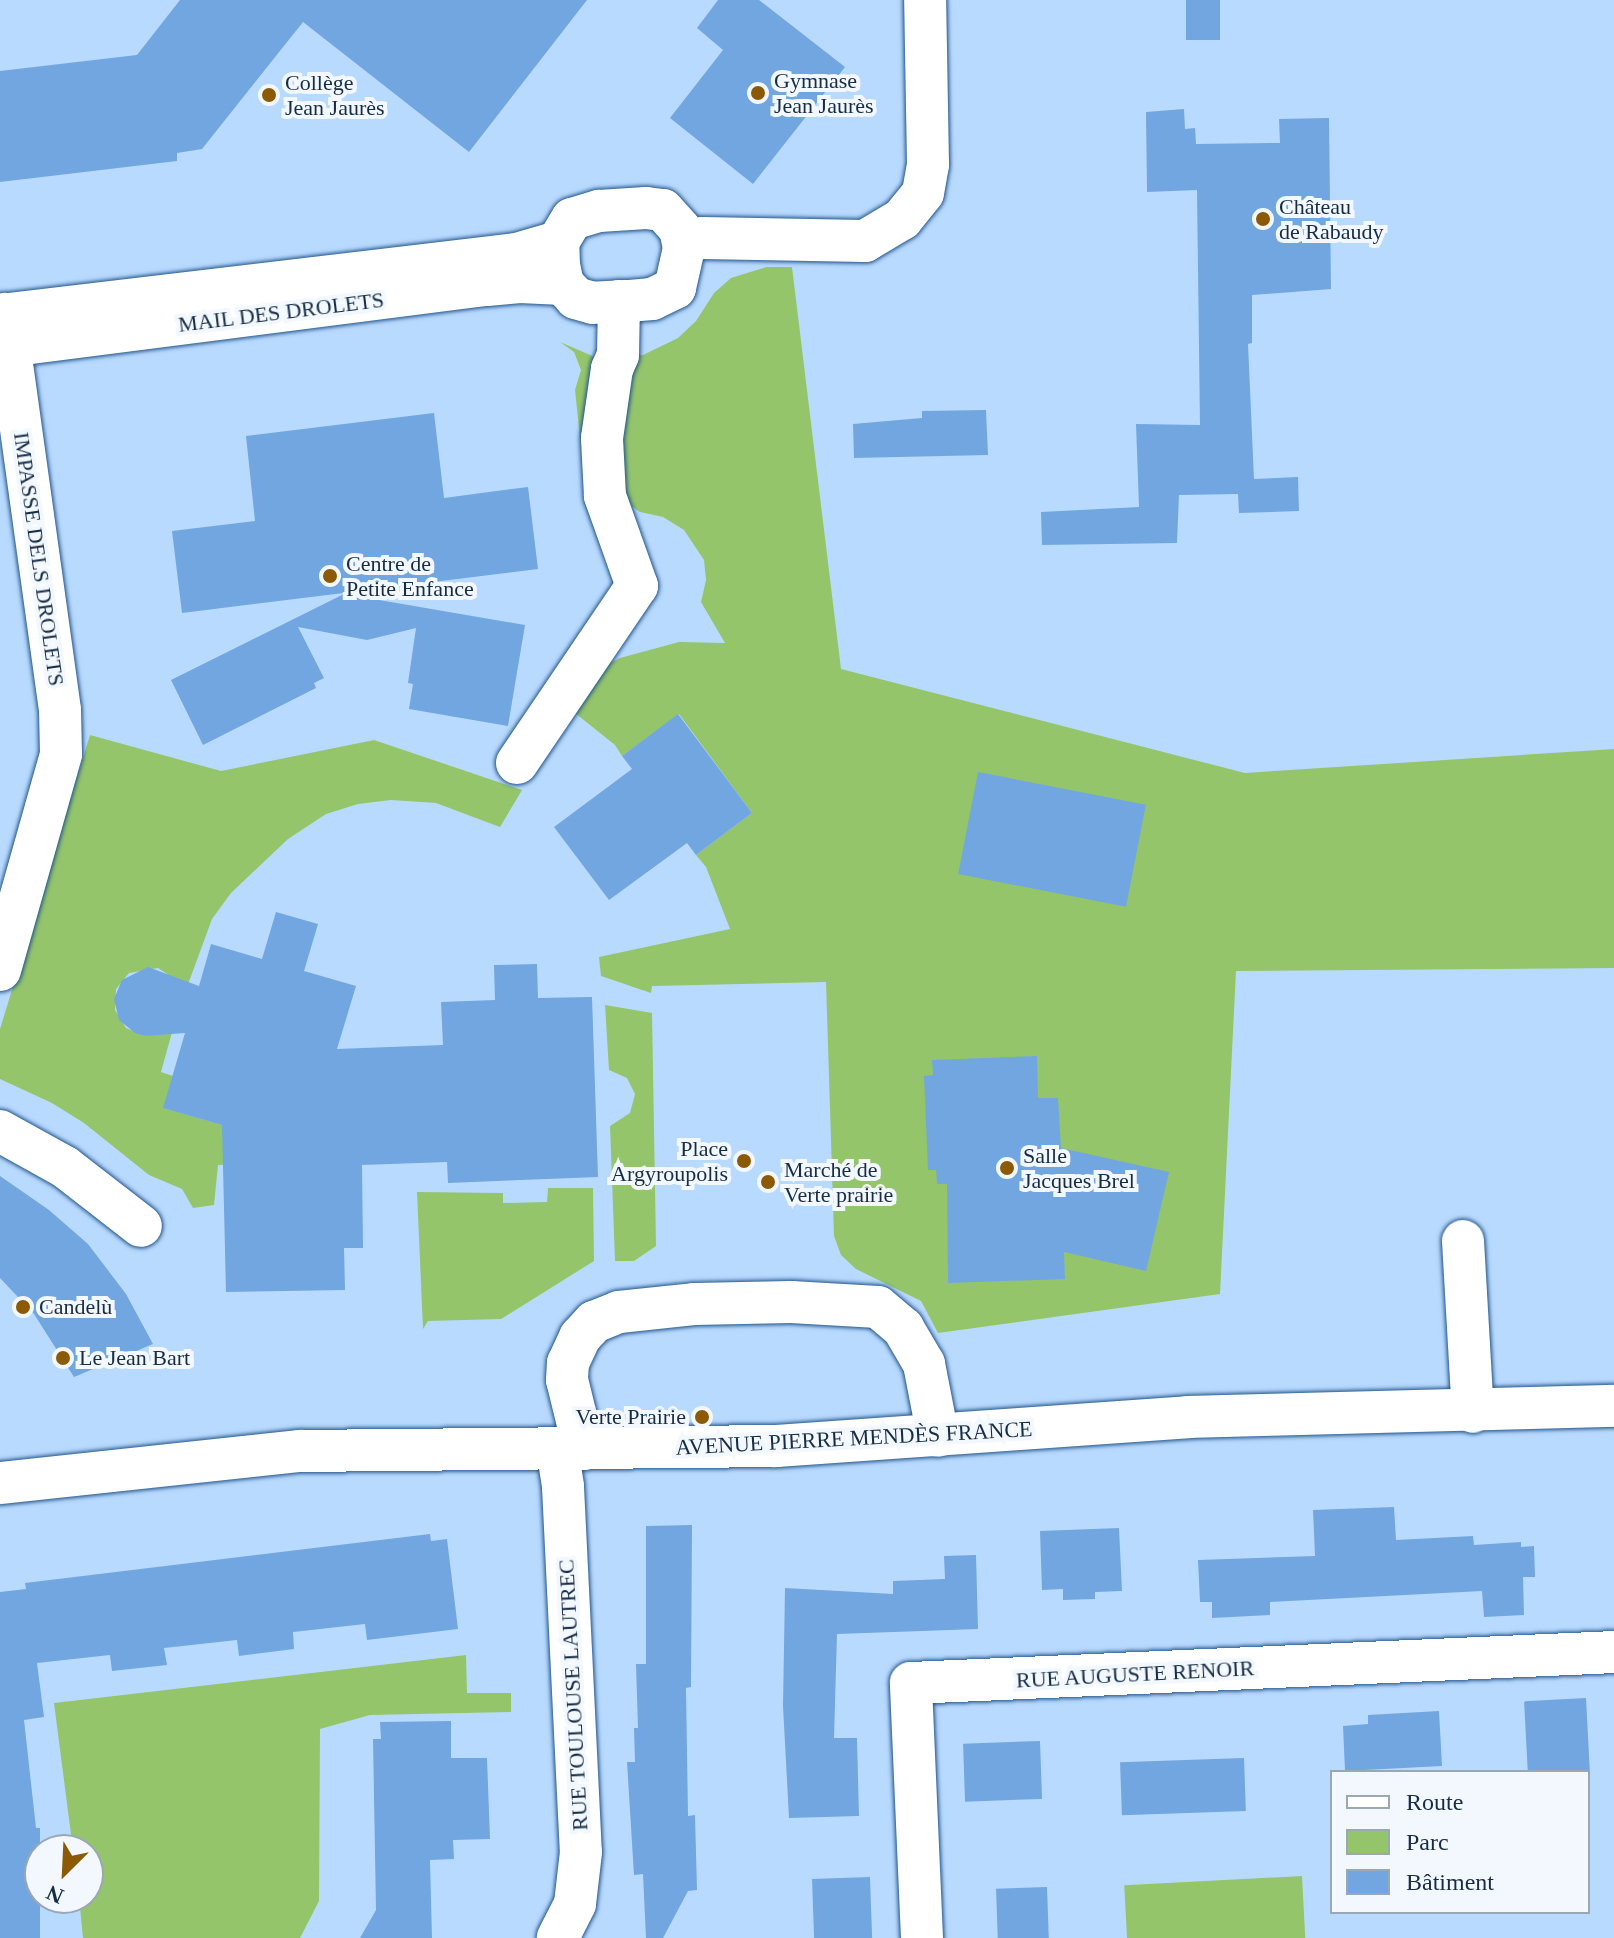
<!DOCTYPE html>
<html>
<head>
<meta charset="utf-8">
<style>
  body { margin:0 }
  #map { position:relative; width:1614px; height:1938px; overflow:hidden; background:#b9daff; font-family:"Times New Roman",serif }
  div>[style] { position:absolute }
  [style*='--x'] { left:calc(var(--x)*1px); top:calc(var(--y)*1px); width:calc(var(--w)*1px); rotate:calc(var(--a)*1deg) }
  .green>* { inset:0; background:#95c56b; transform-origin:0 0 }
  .building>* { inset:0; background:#71a6e1; transform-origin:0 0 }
  .roads { filter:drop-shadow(0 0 2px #21558a) drop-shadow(0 0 2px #21558a) }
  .minor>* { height:42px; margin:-21px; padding:0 21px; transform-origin:21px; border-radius:21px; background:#fff }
  .dots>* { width:22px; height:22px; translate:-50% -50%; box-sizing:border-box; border:4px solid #f2f8fe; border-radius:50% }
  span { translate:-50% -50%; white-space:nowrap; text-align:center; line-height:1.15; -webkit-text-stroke:8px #f2f8fe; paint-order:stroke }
  .poi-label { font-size:22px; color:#172d45 }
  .left { translate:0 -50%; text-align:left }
  .right { translate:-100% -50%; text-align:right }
  .street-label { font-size:22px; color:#172d45 }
  .legend { position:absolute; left:1330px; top:1770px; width:260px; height:144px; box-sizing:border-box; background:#f2f8fe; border:2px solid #9aa7b4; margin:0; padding:10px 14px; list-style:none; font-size:24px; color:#172d45 }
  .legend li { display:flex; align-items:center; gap:16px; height:40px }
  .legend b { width:40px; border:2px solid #9aa7b4 }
  .north { position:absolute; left:24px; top:1834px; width:80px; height:80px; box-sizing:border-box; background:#f2f8fe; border:2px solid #9aa7b4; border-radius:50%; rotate:204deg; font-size:22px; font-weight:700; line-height:32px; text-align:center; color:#172d45 }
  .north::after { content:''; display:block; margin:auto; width:28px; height:36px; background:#8c5a05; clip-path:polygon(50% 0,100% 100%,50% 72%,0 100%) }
</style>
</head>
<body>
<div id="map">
  <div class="green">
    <div style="clip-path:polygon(766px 267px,792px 267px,841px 669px,1245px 773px,1614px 749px,1614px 968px,1236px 971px,1220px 1294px,938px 1333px,921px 1301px,856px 1269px,841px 1255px,834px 1236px,826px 982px,652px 986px,651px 993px,601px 976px,599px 957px,730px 929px,706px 867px,696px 855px,752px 813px,679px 714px,622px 756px,615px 745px,570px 709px,606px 665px,620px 658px,679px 642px,725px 643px,701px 602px,706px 580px,704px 560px,684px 530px,663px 517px,640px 512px,624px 501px,587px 504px,575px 390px,581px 370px,574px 352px,560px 342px,597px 358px,643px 355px,678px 338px,696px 321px,714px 293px,731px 278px)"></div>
    <div style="clip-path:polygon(90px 735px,221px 771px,374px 740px,522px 790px,500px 827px,436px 803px,391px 800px,358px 804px,326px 814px,288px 839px,231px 893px,212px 919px,183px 998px,175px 979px,158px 968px,129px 973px,116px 989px,115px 1010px,126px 1028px,145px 1036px,166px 1032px,174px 1025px,161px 1072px,173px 1076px,164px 1108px,308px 1150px,348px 1158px,218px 1165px,214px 1205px,193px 1208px,182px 1189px,149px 1175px,84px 1123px,52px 1103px,0 1079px,0 1029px)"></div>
    <div style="clip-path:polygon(605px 1005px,652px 1013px,656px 1246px,634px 1261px,615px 1261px,610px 1126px,630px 1113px,635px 1094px,627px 1078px,609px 1070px)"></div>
    <div style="clip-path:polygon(548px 1188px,593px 1188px,594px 1261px,501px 1319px,428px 1321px,423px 1329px,417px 1192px,503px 1193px,503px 1203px,547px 1202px)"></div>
    <div style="clip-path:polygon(466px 1655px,467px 1693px,511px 1693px,511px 1712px,370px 1715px,320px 1729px,319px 1901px,300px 1938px,83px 1938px,79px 1898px,88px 1898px,88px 1850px,73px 1850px,54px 1703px)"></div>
    <div style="left:1302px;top:1876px;width:62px;height:178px;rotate:87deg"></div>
  </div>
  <div class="building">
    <div style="clip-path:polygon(180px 0,587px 0,469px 152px,303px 22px,202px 149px,177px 153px,177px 161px,0 182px,0 71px,137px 55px)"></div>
    <div style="clip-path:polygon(718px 0,759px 0,845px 67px,753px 184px,670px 118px,723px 50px,697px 28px)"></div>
    <div style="left:1186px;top:0;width:34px;height:40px"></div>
    <div style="clip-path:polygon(1184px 109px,1185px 129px,1195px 128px,1196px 144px,1280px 143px,1279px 119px,1329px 118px,1331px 289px,1252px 295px,1252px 343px,1248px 344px,1254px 479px,1298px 477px,1299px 511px,1239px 513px,1238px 494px,1179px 495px,1177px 543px,1042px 545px,1041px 512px,1139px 507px,1136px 424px,1200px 425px,1197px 190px,1147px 192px,1146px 112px)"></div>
    <div style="clip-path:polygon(986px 410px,988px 455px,854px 458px,853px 424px,922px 418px,922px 411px)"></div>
    <div style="clip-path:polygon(434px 413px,444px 498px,528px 487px,538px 569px,182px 613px,172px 531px,255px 521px,246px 436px)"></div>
    <div style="clip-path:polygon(344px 594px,525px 625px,508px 726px,409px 709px,413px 684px,408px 683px,416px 628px,367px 640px,298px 627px,324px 678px,314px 683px,316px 688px,203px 745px,171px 680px)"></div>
    <div style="clip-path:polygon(678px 714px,752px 813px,696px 855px,687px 843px,609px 900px,554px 827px,632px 769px,622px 756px)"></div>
    <div style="left:978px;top:772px;width:171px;height:104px;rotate:11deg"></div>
    <div style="clip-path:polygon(276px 912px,318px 924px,304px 971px,356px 986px,337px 1049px,443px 1045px,441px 1002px,495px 1000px,494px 965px,537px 964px,538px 998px,592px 997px,598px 1177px,448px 1183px,447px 1162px,362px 1165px,363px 1248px,344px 1248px,345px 1290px,226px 1292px,222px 1125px,163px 1108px,185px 1033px,145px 1036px,135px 1033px,119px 1020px,114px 999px,122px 980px,148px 967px,199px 986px,211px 944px,262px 959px)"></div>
    <div style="clip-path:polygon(1037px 1056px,1038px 1098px,1058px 1098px,1061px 1148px,1169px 1172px,1146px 1271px,1064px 1252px,1065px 1279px,948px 1283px,947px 1184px,937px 1184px,936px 1170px,928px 1170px,924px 1076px,933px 1075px,932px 1060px)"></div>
    <div style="clip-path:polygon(0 1176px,49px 1210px,88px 1244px,126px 1294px,153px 1344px,74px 1377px,34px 1314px,0 1278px)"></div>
    <div style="clip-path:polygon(1394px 1507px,1396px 1540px,1473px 1536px,1474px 1545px,1521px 1542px,1521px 1547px,1534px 1546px,1535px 1577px,1523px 1577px,1524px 1615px,1484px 1617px,1482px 1591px,1270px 1602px,1270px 1615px,1212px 1618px,1212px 1602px,1200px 1602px,1198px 1560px,1315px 1556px,1313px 1510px)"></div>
    <div style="clip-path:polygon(692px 1525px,691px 1687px,686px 1688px,688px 1816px,695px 1815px,697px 1890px,688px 1891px,663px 1938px,646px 1938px,643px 1874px,634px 1875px,627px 1762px,635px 1762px,634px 1728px,638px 1728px,636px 1664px,646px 1664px,646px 1526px)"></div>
    <div style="clip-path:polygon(1119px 1528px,1122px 1591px,1095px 1592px,1095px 1599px,1063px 1600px,1063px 1589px,1042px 1590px,1040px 1531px)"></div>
    <div style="clip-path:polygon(430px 1534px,431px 1541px,447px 1539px,458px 1629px,367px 1640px,365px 1624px,293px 1632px,294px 1649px,239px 1656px,237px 1640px,164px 1648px,167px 1665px,112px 1671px,110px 1655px,37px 1663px,44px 1717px,24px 1720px,36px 1828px,40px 1828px,40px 1938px,0 1938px,0 1592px,26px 1589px,25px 1583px)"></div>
    <div style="clip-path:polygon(976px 1555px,978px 1629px,837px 1634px,834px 1738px,857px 1738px,859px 1816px,789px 1818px,783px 1706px,785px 1588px,893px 1594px,893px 1581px,945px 1579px,944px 1556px)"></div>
    <div style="left:1586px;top:1698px;width:74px;height:62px;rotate:87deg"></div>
    <div style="clip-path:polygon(1439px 1711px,1442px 1766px,1345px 1771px,1343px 1726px,1368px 1724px,1368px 1715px)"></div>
    <div style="clip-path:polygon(451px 1721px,451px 1758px,487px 1758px,490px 1839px,453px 1840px,454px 1859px,430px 1860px,432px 1938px,360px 1938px,376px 1910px,373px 1739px,381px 1739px,380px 1722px)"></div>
    <div style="left:1040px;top:1741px;width:58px;height:77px;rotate:88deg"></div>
    <div style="left:1244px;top:1758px;width:53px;height:124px;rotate:88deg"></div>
    <div style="left:870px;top:1877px;width:61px;height:58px;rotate:88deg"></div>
    <div style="left:1047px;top:1887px;width:51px;height:51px;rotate:88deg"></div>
  </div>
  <div class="roads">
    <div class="minor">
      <div style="--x:646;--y:208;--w:17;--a:7"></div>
      <div style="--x:663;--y:210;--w:25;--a:48"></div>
      <div style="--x:680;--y:229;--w:19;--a:78"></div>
      <div style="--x:684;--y:248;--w:41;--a:102.7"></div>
      <div style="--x:675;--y:288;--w:25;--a:154"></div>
      <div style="--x:652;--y:299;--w:25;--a:175"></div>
      <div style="--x:627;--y:301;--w:34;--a:177"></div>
      <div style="--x:593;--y:303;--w:18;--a:-164"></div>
      <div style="--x:576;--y:298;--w:19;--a:-133"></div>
      <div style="--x:563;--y:284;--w:19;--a:-102"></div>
      <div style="--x:559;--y:265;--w:23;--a:-92"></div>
      <div style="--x:558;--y:242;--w:27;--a:-59"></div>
      <div style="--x:572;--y:219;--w:28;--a:-17"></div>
      <div style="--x:599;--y:211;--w:47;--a:-3.7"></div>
      <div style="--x:684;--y:241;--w:19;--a:-9"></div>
      <div style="--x:703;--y:238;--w:162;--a:1.1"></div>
      <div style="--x:865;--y:241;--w:43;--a:-30.7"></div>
      <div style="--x:902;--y:219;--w:33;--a:-51"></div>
      <div style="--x:923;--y:193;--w:29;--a:-80"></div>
      <div style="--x:928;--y:164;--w:164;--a:-91"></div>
      <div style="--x:0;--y:315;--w:521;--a:-6.73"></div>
      <div style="--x:517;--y:254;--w:43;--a:-16.3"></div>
      <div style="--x:0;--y:347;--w:491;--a:-7.3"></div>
      <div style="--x:487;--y:285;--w:33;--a:-5"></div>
      <div style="--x:520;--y:282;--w:43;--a:2.7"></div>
      <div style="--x:517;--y:763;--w:214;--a:-55.9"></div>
      <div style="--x:637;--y:586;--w:96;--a:-109.6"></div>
      <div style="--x:605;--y:496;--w:58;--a:-93"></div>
      <div style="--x:602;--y:438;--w:70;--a:-81.8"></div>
      <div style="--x:612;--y:369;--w:15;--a:-67"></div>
      <div style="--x:618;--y:355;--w:54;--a:-88.9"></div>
      <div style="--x:0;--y:970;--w:224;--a:-74.2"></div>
      <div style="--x:61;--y:754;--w:44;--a:-91.3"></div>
      <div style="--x:60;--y:710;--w:400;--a:-97.9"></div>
      <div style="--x:0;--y:1131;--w:74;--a:29"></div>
      <div style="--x:65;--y:1167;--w:96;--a:37.8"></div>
      <div style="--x:1463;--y:1241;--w:171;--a:86.7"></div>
      <div style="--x:557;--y:1448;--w:39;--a:81"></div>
      <div style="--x:563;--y:1487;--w:365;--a:87.2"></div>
      <div style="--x:581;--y:1852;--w:52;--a:96.6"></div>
      <div style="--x:575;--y:1904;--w:38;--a:117"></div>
      <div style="--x:584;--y:1449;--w:71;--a:-103.8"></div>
      <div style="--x:567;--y:1380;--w:17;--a:-87"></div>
      <div style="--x:568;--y:1363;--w:29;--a:-65"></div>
      <div style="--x:580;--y:1337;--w:21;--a:-47"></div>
      <div style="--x:594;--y:1322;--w:27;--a:-22"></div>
      <div style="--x:619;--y:1312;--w:75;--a:-6.1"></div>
      <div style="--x:694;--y:1304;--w:97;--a:-1.2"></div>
      <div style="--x:791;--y:1302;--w:87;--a:3.3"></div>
      <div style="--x:878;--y:1307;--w:33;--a:40"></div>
      <div style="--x:903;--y:1328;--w:42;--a:59.7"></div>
      <div style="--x:924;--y:1364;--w:73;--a:79"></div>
      <div style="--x:0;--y:1483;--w:302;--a:-6.1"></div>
      <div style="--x:300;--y:1451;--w:476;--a:-0.6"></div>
      <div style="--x:776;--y:1446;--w:413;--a:-4"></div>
      <div style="--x:1188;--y:1417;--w:426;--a:-1.5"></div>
      <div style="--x:922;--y:1938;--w:255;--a:-92.5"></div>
      <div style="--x:911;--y:1683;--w:704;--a:-2.52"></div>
    </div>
  </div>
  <div class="dots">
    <div style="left:758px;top:93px;background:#8c5a05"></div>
    <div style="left:269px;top:95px;background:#8c5a05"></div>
    <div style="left:1263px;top:219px;background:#8c5a05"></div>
    <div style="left:330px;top:576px;background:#8c5a05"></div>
    <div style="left:744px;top:1161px;background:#8c5a05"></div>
    <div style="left:1007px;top:1168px;background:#8c5a05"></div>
    <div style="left:768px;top:1182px;background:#8c5a05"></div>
    <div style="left:23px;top:1307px;background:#8c5a05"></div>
    <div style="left:63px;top:1358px;background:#8c5a05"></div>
    <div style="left:702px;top:1417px;background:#8c5a05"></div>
  </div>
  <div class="poi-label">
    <span class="left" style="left:774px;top:93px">Gymnase<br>Jean Jaurès</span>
    <span class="left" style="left:285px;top:95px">Collège<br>Jean Jaurès</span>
    <span class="left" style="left:1279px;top:219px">Château<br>de Rabaudy</span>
    <span class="left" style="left:346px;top:576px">Centre de<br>Petite Enfance</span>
    <span class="right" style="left:728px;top:1161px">Place<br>Argyroupolis</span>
    <span class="left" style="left:1023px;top:1168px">Salle<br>Jacques Brel</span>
    <span class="left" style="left:784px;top:1182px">Marché de<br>Verte prairie</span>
    <span class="left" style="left:39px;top:1307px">Candelù</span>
    <span class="left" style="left:79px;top:1358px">Le Jean Bart</span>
    <span class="right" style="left:686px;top:1417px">Verte Prairie</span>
  </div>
  <div class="street-label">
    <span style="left:281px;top:312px;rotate:-7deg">MAIL DES DROLETS</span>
    <span style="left:39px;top:559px;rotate:82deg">IMPASSE DELS DROLETS</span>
    <span style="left:854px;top:1438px;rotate:-3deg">AVENUE PIERRE MENDÈS FRANCE</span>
    <span style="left:1135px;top:1674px;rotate:-3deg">RUE AUGUSTE RENOIR</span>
    <span style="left:573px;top:1695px;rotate:-93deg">RUE TOULOUSE LAUTREC</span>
  </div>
  <ul class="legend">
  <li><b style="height:10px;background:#fff"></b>Route</li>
  <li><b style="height:22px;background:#95c56b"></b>Parc</li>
  <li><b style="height:22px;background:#71a6e1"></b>Bâtiment</li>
  </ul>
  <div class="north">N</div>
</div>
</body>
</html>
